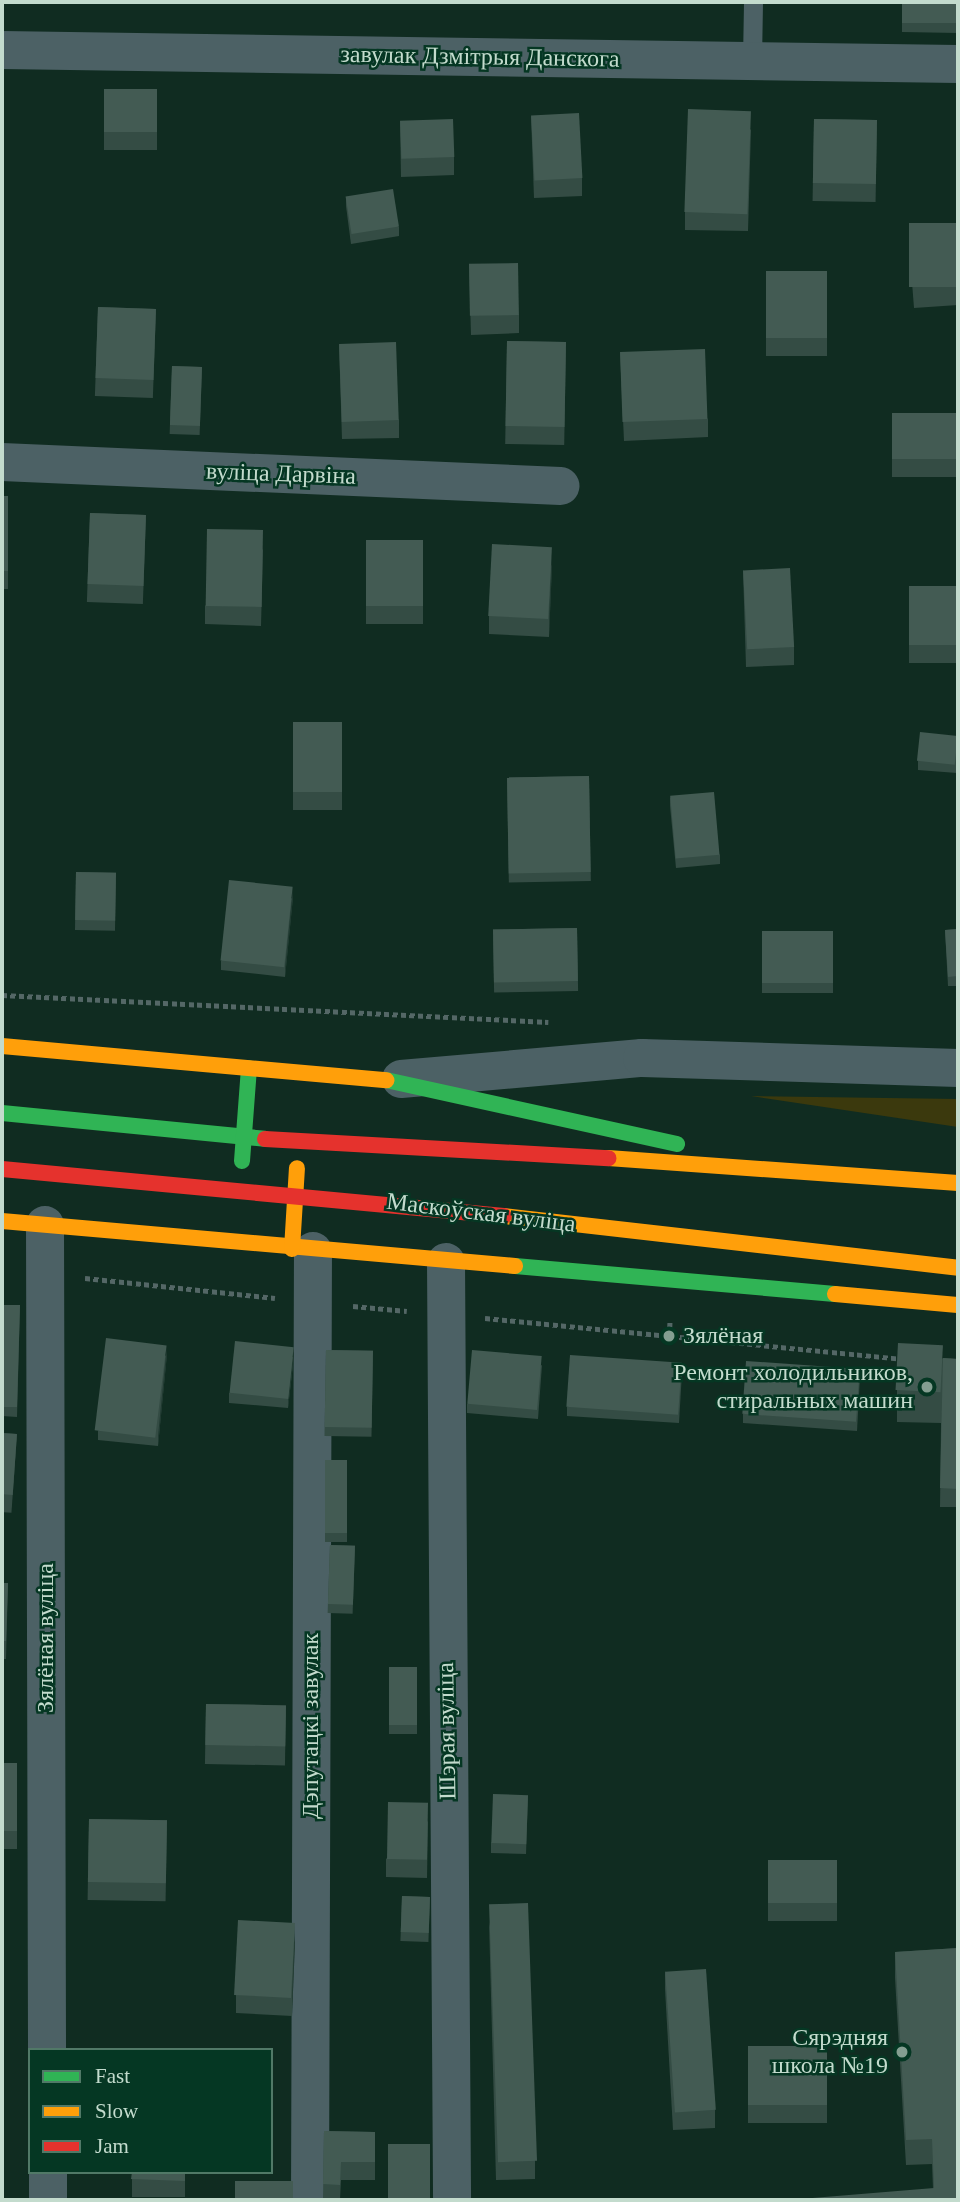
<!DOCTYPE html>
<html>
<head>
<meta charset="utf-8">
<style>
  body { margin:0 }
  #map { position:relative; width:960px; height:2202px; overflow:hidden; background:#102c21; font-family:Georgia,serif }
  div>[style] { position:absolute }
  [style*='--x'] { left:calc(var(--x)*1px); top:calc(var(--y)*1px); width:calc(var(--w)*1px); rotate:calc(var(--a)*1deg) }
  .green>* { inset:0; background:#3b390d }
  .path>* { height:4.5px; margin-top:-2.25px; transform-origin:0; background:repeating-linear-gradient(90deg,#546766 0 5px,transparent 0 8.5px) }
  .lane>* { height:19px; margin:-9.5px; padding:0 9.5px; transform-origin:9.5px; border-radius:9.5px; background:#4c6165 }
  .street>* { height:38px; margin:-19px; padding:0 19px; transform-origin:19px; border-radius:19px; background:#4c6165 }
  .fast>* { height:16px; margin:-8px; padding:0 8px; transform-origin:8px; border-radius:8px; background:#30b455 }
  .slow>* { height:16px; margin:-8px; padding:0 8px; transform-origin:8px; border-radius:8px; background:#ff9f0a }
  .jam>* { height:16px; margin:-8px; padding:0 8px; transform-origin:8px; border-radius:8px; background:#e5322d }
  .wall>* { inset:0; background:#344c44; transform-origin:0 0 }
  .shaded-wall>* { inset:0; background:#1f3930 }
  .building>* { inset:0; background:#435b53; transform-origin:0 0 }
  .dots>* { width:19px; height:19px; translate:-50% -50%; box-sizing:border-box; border:4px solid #053723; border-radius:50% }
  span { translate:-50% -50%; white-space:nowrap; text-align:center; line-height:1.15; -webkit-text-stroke:5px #053723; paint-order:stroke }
  .street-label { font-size:24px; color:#c3dbcd }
  .poi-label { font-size:24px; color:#c3dbcd }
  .left { translate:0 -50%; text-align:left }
  .right { translate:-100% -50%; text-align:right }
  .frame { position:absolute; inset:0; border:4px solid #c3dbcd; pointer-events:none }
  .legend { position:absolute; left:28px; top:2048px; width:245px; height:126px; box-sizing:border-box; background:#053723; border:2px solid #517967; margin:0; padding:9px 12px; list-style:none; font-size:21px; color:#c3dbcd }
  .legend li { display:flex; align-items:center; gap:14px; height:35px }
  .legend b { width:35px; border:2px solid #517967 }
</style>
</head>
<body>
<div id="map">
  <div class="green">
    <div style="clip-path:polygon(751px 1096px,958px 1099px,958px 1127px)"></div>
  </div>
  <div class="path">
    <div style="--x:2;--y:995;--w:547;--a:2.83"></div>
    <div style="--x:85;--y:1278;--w:191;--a:6"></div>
    <div style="--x:353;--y:1306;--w:54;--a:5.3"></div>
    <div style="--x:485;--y:1318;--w:419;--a:5.6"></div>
    <div style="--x:669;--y:1336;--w:17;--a:-87"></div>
  </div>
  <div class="lane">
    <div style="--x:752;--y:60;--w:58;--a:-89"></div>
  </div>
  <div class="street">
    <div style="--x:2;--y:50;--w:956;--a:0.84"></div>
    <div style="--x:2;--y:462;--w:559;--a:2.46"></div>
    <div style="--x:401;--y:1079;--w:242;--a:-5"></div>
    <div style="--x:642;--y:1058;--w:316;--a:1.8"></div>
    <div style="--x:45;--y:1225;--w:825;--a:89.86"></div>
    <div style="--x:446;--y:1262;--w:938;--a:89.63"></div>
    <div style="--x:48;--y:2172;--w:28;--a:90"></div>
    <div style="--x:310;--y:2200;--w:949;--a:-89.82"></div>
  </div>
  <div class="fast">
    <div style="--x:386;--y:1080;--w:298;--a:12.4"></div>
    <div style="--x:2;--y:1113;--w:264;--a:5.6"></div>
    <div style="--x:242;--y:1161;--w:93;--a:-85.7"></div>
    <div style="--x:515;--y:1266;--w:321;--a:5"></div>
  </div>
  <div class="slow">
    <div style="--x:2;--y:1046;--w:386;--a:5.1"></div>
    <div style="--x:608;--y:1158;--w:351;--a:4.1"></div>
    <div style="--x:504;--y:1216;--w:457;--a:6.5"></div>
    <div style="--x:2;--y:1221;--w:515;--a:5.01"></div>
    <div style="--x:292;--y:1249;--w:81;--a:-86.5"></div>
    <div style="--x:835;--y:1294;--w:123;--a:5.1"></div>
  </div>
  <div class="jam">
    <div style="--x:265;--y:1139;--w:344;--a:3.2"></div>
    <div style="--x:2;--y:1169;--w:504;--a:5.35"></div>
  </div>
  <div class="wall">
    <div style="clip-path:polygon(866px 2px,958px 2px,958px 33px,902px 32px,902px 3px)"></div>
    <div style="left:104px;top:89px;width:53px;height:61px"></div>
    <div style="clip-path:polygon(531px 116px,582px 178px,582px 196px,534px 198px)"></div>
    <div style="left:814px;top:119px;width:63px;height:82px;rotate:1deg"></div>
    <div style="clip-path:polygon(400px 121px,454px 157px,454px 175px,401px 177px)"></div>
    <div style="clip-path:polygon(751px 129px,748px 231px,685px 230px,685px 212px)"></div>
    <div style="clip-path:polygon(346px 197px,399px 227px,399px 236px,351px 244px,346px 206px)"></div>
    <div style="clip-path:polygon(958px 223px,958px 305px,914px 308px,909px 244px,909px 226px)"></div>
    <div style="clip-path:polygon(469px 264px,519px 315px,519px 333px,471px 335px)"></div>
    <div style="left:766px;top:271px;width:61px;height:85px"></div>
    <div style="left:98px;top:307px;width:58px;height:89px;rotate:2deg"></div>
    <div style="left:507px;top:341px;width:59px;height:103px;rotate:1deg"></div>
    <div style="clip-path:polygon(339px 344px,399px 420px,399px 438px,342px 439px)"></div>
    <div style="clip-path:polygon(620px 352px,708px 419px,708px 437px,624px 441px)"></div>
    <div style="left:172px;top:366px;width:30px;height:68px;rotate:2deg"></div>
    <div style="left:958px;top:413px;width:64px;height:66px;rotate:90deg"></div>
    <div style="left:2px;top:496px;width:6px;height:93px"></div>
    <div style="left:90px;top:513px;width:56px;height:89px;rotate:2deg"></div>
    <div style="left:366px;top:540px;width:57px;height:84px"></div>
    <div style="clip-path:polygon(263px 549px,261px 626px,205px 624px,205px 606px)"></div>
    <div style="clip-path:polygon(552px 565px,549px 637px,489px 634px,489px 616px)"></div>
    <div style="clip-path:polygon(743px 570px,794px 647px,794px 665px,746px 667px)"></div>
    <div style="left:958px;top:586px;width:77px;height:49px;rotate:90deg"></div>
    <div style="left:293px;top:722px;width:49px;height:88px"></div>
    <div style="clip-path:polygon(958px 736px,957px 773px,918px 770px,918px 761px)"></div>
    <div style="left:589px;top:776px;width:105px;height:82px;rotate:89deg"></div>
    <div style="clip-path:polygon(670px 797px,720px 855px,720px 864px,676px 868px,670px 806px)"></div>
    <div style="left:76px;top:872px;width:40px;height:58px;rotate:1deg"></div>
    <div style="clip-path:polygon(293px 897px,285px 977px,221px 970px,221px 961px)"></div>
    <div style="left:577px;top:928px;width:63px;height:84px;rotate:89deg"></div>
    <div style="clip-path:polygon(958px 929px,958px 986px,948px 986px,945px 930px)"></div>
    <div style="left:762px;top:931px;width:71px;height:62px"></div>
    <div style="clip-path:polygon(2px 1305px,20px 1305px,17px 1417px,2px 1416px)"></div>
    <div style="left:326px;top:1350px;width:47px;height:86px;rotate:1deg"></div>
    <div style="clip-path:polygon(167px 1354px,158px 1446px,98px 1440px,98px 1431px)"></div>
    <div style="clip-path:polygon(294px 1356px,288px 1408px,229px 1403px,229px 1393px)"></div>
    <div style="clip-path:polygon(943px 1358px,958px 1359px,958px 1507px,940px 1507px,941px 1423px,897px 1422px,897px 1390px)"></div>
    <div style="clip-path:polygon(542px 1365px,538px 1419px,467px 1413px,467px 1404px)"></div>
    <div style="clip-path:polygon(682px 1372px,679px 1423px,567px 1416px,567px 1407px)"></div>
    <div style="clip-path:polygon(860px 1377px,857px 1431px,743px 1423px,743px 1414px)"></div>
    <div style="left:2px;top:1433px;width:15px;height:79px;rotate:4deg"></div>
    <div style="left:325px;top:1460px;width:22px;height:82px"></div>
    <div style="left:330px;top:1545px;width:25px;height:68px;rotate:2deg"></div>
    <div style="clip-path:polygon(2px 1583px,8px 1583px,6px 1659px,2px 1659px)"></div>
    <div style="left:389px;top:1667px;width:28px;height:67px"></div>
    <div style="left:206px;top:1704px;width:80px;height:60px;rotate:1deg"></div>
    <div style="left:2px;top:1763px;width:15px;height:86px"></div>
    <div style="clip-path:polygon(528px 1795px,526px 1854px,491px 1853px,491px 1843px)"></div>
    <div style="left:89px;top:1819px;width:78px;height:81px;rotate:1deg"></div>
    <div style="clip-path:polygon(428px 1821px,427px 1878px,386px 1877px,386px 1859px)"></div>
    <div style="left:768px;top:1860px;width:69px;height:61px"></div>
    <div style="left:402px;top:1896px;width:28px;height:45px;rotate:2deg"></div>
    <div style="clip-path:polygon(489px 1922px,535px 2161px,535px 2179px,496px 2180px)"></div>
    <div style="clip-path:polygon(295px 1941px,292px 2016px,236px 2013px,236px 1995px)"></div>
    <div style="clip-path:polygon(958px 1948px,958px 2200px,933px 2189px,932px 2164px,906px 2165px,895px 1978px,895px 1952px)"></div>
    <div style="clip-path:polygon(665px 1971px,715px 2110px,715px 2128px,673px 2130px,665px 1989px)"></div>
    <div style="left:748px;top:2046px;width:79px;height:77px"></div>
    <div style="clip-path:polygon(324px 2131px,375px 2132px,375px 2180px,341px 2180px,340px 2200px,323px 2200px)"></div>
    <div style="left:132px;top:2172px;width:53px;height:25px"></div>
  </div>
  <div class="shaded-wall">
    <div style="clip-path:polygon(552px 547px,552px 565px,549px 637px,549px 619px)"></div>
    <div style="clip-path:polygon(293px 887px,293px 897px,285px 977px,285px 968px)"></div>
    <div style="clip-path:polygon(167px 1345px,167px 1354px,158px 1446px,158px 1436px)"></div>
    <div style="clip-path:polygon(294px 1347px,294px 1356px,288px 1408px,288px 1399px)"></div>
    <div style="clip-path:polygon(295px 1923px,295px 1941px,292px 2016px,292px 1998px)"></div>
  </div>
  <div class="building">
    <div style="left:902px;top:2px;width:56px;height:21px"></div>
    <div style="left:104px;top:89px;width:53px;height:43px"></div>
    <div style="left:688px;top:109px;width:63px;height:103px;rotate:2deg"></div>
    <div style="left:579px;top:113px;width:65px;height:48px;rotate:87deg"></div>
    <div style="left:453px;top:119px;width:38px;height:53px;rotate:88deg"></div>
    <div style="left:814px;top:119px;width:63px;height:64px;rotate:1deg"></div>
    <div style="left:393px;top:189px;width:38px;height:48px;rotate:81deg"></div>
    <div style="left:958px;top:223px;width:64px;height:49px;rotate:90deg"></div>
    <div style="left:518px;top:263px;width:52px;height:49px;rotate:89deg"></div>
    <div style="left:766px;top:271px;width:61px;height:67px"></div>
    <div style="left:98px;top:307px;width:58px;height:71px;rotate:2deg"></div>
    <div style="left:507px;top:341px;width:59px;height:85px;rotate:1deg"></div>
    <div style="left:396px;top:342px;width:78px;height:57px;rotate:88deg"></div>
    <div style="left:705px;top:349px;width:70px;height:85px;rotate:88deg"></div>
    <div style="left:172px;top:366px;width:30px;height:59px;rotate:2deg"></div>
    <div style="left:958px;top:413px;width:46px;height:66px;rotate:90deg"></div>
    <div style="left:2px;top:496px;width:6px;height:75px"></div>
    <div style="left:90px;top:513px;width:56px;height:71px;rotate:2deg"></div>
    <div style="left:207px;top:529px;width:56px;height:77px;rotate:1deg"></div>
    <div style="left:366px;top:540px;width:57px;height:66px"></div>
    <div style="left:492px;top:544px;width:60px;height:72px;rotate:3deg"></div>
    <div style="left:790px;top:568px;width:79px;height:47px;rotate:87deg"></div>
    <div style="left:958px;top:586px;width:59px;height:49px;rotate:90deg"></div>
    <div style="left:293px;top:722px;width:49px;height:70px"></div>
    <div style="left:920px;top:732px;width:38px;height:29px;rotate:6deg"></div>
    <div style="left:589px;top:776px;width:96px;height:82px;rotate:89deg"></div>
    <div style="left:714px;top:792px;width:63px;height:44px;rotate:85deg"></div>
    <div style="left:76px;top:872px;width:40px;height:48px;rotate:1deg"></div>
    <div style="left:229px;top:880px;width:64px;height:81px;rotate:6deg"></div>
    <div style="left:577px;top:928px;width:53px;height:84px;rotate:89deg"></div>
    <div style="clip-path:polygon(958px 929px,958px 976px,948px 977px,945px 930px)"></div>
    <div style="left:762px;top:931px;width:71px;height:52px"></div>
    <div style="clip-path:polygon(2px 1305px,20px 1305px,17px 1407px,2px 1407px)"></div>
    <div style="left:106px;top:1338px;width:61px;height:93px;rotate:7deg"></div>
    <div style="left:235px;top:1341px;width:59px;height:52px;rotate:6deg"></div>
    <div style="left:898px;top:1343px;width:45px;height:47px;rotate:3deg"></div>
    <div style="left:326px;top:1350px;width:47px;height:77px;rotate:1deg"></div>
    <div style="left:472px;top:1350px;width:70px;height:54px;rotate:5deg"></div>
    <div style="left:570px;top:1355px;width:112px;height:52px;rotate:4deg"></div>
    <div style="clip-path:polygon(943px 1358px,958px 1359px,958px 1489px,940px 1488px)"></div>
    <div style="left:746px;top:1361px;width:114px;height:53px;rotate:4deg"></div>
    <div style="left:2px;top:1433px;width:15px;height:61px;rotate:4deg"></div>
    <div style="left:325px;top:1460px;width:22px;height:73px"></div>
    <div style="left:330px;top:1545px;width:25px;height:59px;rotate:2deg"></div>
    <div style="clip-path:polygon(2px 1583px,8px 1583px,6px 1641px,2px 1641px)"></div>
    <div style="left:389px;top:1667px;width:28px;height:58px"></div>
    <div style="left:206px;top:1704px;width:80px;height:41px;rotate:1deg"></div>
    <div style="left:2px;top:1763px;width:15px;height:68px"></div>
    <div style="left:493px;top:1794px;width:35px;height:49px;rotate:2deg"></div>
    <div style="left:388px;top:1802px;width:40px;height:57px;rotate:1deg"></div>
    <div style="left:89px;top:1819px;width:78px;height:63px;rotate:1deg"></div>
    <div style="left:768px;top:1860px;width:69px;height:43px"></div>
    <div style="left:402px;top:1896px;width:28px;height:36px;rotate:2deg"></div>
    <div style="left:528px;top:1903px;width:258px;height:39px;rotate:88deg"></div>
    <div style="left:238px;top:1920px;width:57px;height:75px;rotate:3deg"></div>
    <div style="clip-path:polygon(958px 1948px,958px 2200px,788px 2200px,934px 2188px,932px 2139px,906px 2140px,895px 1952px)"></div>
    <div style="left:706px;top:1969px;width:141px;height:41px;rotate:86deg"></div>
    <div style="left:748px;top:2046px;width:79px;height:59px"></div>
    <div style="clip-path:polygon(324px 2131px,375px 2132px,375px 2162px,341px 2162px,340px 2185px,323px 2184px)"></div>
    <div style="left:388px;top:2144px;width:42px;height:56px"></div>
    <div style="clip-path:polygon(132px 2172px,185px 2172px,185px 2181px,131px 2179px)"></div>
    <div style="left:235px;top:2181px;width:58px;height:19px"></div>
  </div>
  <div class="dots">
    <div style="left:669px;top:1336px;background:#849e91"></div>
    <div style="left:927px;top:1387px;background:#849e91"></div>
    <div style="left:902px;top:2052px;background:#849e91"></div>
  </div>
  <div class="street-label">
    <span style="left:480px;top:57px;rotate:1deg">завулак Дзмітрыя Данскога</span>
    <span style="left:281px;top:474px;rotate:2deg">вуліца Дарвіна</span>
    <span style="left:481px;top:1213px;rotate:7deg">Маскоўская вуліца</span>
    <span style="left:46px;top:1638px;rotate:-90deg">Зялёная вуліца</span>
    <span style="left:311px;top:1726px;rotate:-90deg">Дэпутацкі завулак</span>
    <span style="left:447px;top:1731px;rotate:-91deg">Шэрая вуліца</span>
  </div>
  <div class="poi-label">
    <span class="left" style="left:683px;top:1336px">Зялёная</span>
    <span class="right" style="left:913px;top:1387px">Ремонт холодильников,<br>стиральных машин</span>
    <span class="right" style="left:888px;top:2052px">Сярэдняя<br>школа №19</span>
  </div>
  <div class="frame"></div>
  <ul class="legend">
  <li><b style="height:9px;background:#30b455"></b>Fast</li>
  <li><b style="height:9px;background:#ff9f0a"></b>Slow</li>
  <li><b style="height:9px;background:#e5322d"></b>Jam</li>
  </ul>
</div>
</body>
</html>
